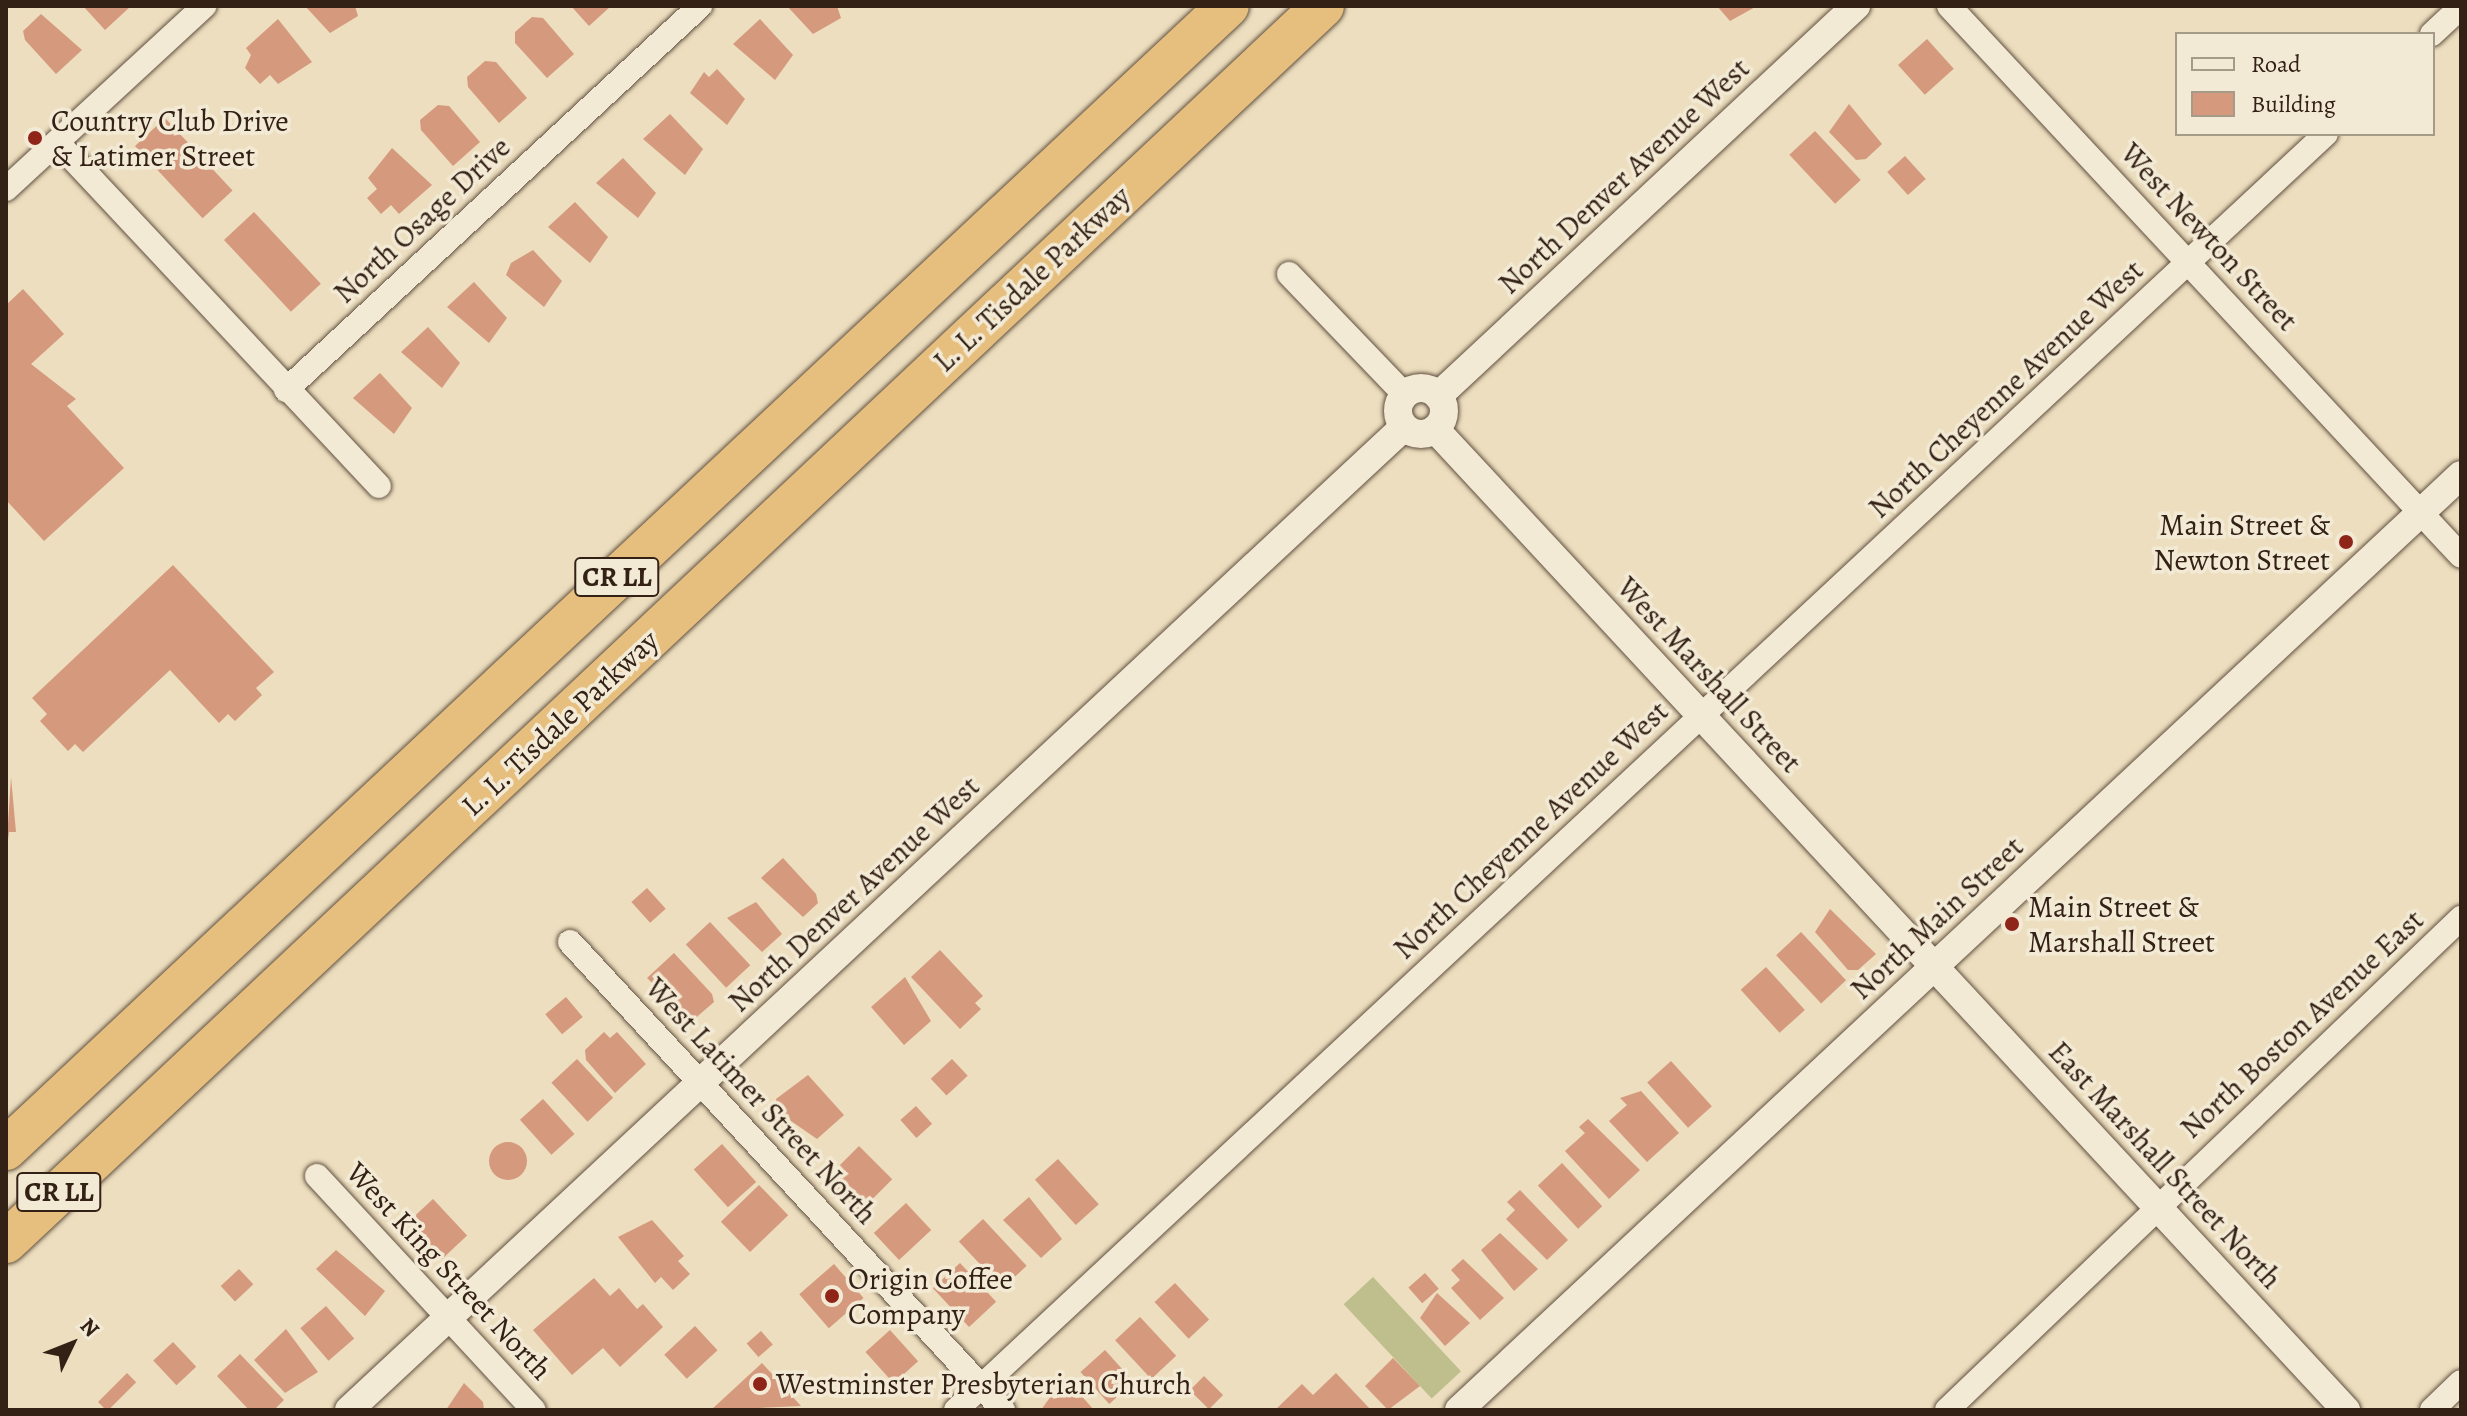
<!DOCTYPE html>
<html>
<head>
<meta charset="utf-8">
<style>
  body { margin:0 }
  #map { position:relative; width:2467px; height:1416px; overflow:hidden; background:#ecdebe; font-family:Alegreya,serif }
  div>[style] { position:absolute }
  [style*='--x'] { left:calc(var(--x)*1px); top:calc(var(--y)*1px); width:calc(var(--w)*1px); rotate:calc(var(--a)*1deg) }
  .green>* { inset:0; background:#bebf8d; transform-origin:0 0 }
  .building>* { inset:0; background:#d5997d; transform-origin:0 0 }
  .round { border-radius:50% }
  .roads { filter:drop-shadow(0 0 2px #615040) drop-shadow(0 0 2px #615040) }
  .minor>* { height:24px; margin:-12px; padding:0 12px; transform-origin:12px; border-radius:12px; background:#f3ead5 }
  .tertiary>* { height:28px; margin:-14px; padding:0 14px; transform-origin:14px; border-radius:14px; background:#f3ead5 }
  .tertiary>.ring { margin:-14px; padding:0; box-sizing:content-box; background:none; border:28px solid #f3ead5; border-radius:50% }
  .motorway>* { height:42px; margin:-21px; padding:0 21px; transform-origin:21px; border-radius:21px; background:#e6bf7f }
  .dots>* { width:22px; height:22px; translate:-50% -50%; box-sizing:border-box; border:4px solid #f3ead5; border-radius:50% }
  span { translate:-50% -50%; white-space:nowrap; text-align:center; line-height:1.15; -webkit-text-stroke:7px #f3ead5; paint-order:stroke }
  .shield-label span { padding:2px 6px; background:#f3ead5; border:2px solid; border-radius:6px; -webkit-text-stroke-width:0 }
  .shield-label { font-size:28px; color:#332116; font-weight:700 }
  .poi-label { font-size:30px; color:#332116 }
  .left { translate:0 -50%; text-align:left }
  .right { translate:-100% -50%; text-align:right }
  .street-label { font-size:30px; color:#332116 }
  .frame { position:absolute; inset:0; border:8px solid #332116; pointer-events:none }
  .legend { position:absolute; left:2175px; top:32px; width:260px; height:104px; box-sizing:border-box; background:#f3ead5; border:2px solid #a69a89; margin:0; padding:10px 14px; list-style:none; font-size:24px; color:#332116 }
  .legend li { display:flex; align-items:center; gap:16px; height:40px }
  .legend b { width:40px; border:2px solid #a69a89 }
  .north { position:absolute; left:32px; top:1304px; width:80px; height:80px; -webkit-text-stroke:6px #f3ead5; paint-order:stroke; rotate:47deg; font-size:22px; font-weight:700; line-height:32px; text-align:center; color:#332116 }
  .north::after { content:''; display:block; margin:auto; width:28px; height:36px; background:#332116; clip-path:polygon(50% 0,100% 100%,50% 72%,0 100%) }
</style>
</head>
<body>
<div id="map">
  <div class="green">
    <div style="left:1373px;top:1277px;width:129px;height:40px;rotate:47deg"></div>
  </div>
  <div class="building">
    <div style="clip-path:polygon(83px 6px,131px 6px,105px 30px)"></div>
    <div style="clip-path:polygon(305px 6px,355px 6px,358px 16px,330px 33px)"></div>
    <div style="clip-path:polygon(571px 6px,611px 6px,589px 26px)"></div>
    <div style="clip-path:polygon(787px 6px,837px 6px,841px 18px,813px 34px)"></div>
    <div style="clip-path:polygon(1717px 6px,1757px 6px,1730px 21px)"></div>
    <div style="clip-path:polygon(41px 14px,82px 50px,56px 74px,25px 40px,23px 31px)"></div>
    <div style="clip-path:polygon(532px 17px,543px 18px,574px 54px,547px 78px,515px 43px,515px 32px)"></div>
    <div style="clip-path:polygon(278px 19px,312px 62px,278px 84px,270px 75px,260px 84px,245px 68px,251px 55px,246px 48px)"></div>
    <div style="clip-path:polygon(760px 19px,793px 55px,775px 80px,733px 44px)"></div>
    <div style="left:1927px;top:39px;width:40px;height:39px;rotate:48deg"></div>
    <div style="clip-path:polygon(485px 61px,496px 62px,527px 98px,499px 123px,468px 87px,467px 77px)"></div>
    <div style="clip-path:polygon(717px 69px,745px 99px,727px 125px,690px 93px,704px 72px,709px 77px)"></div>
    <div style="clip-path:polygon(1849px 104px,1882px 144px,1866px 159px,1856px 160px,1829px 132px)"></div>
    <div style="clip-path:polygon(438px 105px,449px 106px,480px 142px,453px 166px,421px 130px,420px 120px)"></div>
    <div style="clip-path:polygon(670px 114px,703px 149px,685px 175px,643px 139px)"></div>
    <div style="left:165px;top:118px;width:99px;height:41px;rotate:47deg"></div>
    <div style="left:1815px;top:131px;width:67px;height:35px;rotate:47deg"></div>
    <div style="clip-path:polygon(392px 148px,432px 185px,399px 214px,391px 205px,381px 214px,367px 198px,377px 189px,368px 178px)"></div>
    <div style="left:1905px;top:156px;width:31px;height:24px;rotate:48deg"></div>
    <div style="clip-path:polygon(623px 158px,656px 193px,638px 218px,596px 183px)"></div>
    <div style="clip-path:polygon(575px 202px,608px 237px,590px 263px,548px 227px)"></div>
    <div style="left:254px;top:212px;width:98px;height:41px;rotate:47deg"></div>
    <div style="clip-path:polygon(533px 250px,562px 281px,544px 307px,506px 275px,511px 263px)"></div>
    <div style="clip-path:polygon(474px 282px,507px 318px,489px 343px,447px 307px)"></div>
    <div style="clip-path:polygon(23px 289px,64px 334px,31px 364px,76px 399px,67px 406px,124px 468px,44px 541px,6px 500px,6px 305px)"></div>
    <div style="clip-path:polygon(428px 327px,460px 363px,442px 388px,401px 352px)"></div>
    <div style="clip-path:polygon(380px 373px,412px 408px,394px 434px,353px 398px)"></div>
    <div style="clip-path:polygon(173px 565px,274px 672px,256px 688px,262px 695px,235px 721px,228px 714px,219px 723px,170px 670px,83px 752px,75px 744px,68px 751px,40px 721px,47px 714px,32px 698px)"></div>
    <div style="clip-path:polygon(11px 777px,16px 832px,9px 832px,6px 855px)"></div>
    <div style="clip-path:polygon(783px 858px,816px 894px,818px 903px,803px 917px,761px 878px)"></div>
    <div style="left:647px;top:888px;width:28px;height:21px;rotate:48deg"></div>
    <div style="clip-path:polygon(756px 902px,782px 934px,762px 952px,727px 918px)"></div>
    <div style="clip-path:polygon(1830px 909px,1876px 954px,1858px 970px,1848px 970px,1815px 932px)"></div>
    <div style="left:710px;top:922px;width:59px;height:33px;rotate:47deg"></div>
    <div style="left:1801px;top:932px;width:66px;height:34px;rotate:47deg"></div>
    <div style="clip-path:polygon(940px 950px,983px 996px,975px 1003px,981px 1009px,960px 1029px,911px 977px)"></div>
    <div style="clip-path:polygon(674px 953px,712px 994px,714px 1002px,692px 1021px,647px 978px)"></div>
    <div style="left:1766px;top:967px;width:58px;height:34px;rotate:48deg"></div>
    <div style="clip-path:polygon(905px 977px,931px 1021px,904px 1045px,871px 1007px)"></div>
    <div style="left:566px;top:997px;width:26px;height:27px;rotate:50deg"></div>
    <div style="clip-path:polygon(604px 1032px,610px 1038px,617px 1032px,646px 1064px,615px 1093px,586px 1060px,585px 1050px)"></div>
    <div style="left:577px;top:1059px;width:53px;height:35px;rotate:47deg"></div>
    <div style="left:952px;top:1059px;width:23px;height:29px;rotate:47deg"></div>
    <div style="left:1671px;top:1061px;width:61px;height:32px;rotate:48deg"></div>
    <div style="clip-path:polygon(808px 1075px,844px 1115px,817px 1139px,778px 1112px,776px 1099px)"></div>
    <div style="clip-path:polygon(1641px 1091px,1679px 1133px,1647px 1162px,1609px 1121px,1627px 1105px,1620px 1098px)"></div>
    <div style="left:543px;top:1099px;width:47px;height:31px;rotate:48deg"></div>
    <div style="left:916px;top:1106px;width:24px;height:21px;rotate:48deg"></div>
    <div style="clip-path:polygon(1588px 1119px,1640px 1170px,1609px 1199px,1565px 1151px,1585px 1133px,1579px 1127px)"></div>
    <div class="round" style="left:489px;top:1142px;width:38px;height:38px"></div>
    <div style="left:722px;top:1144px;width:51px;height:38px;rotate:48deg"></div>
    <div style="left:859px;top:1146px;width:47px;height:47px;rotate:45deg"></div>
    <div style="left:1058px;top:1159px;width:61px;height:31px;rotate:48deg"></div>
    <div style="left:1562px;top:1163px;width:59px;height:33px;rotate:47deg"></div>
    <div style="left:759px;top:1185px;width:42px;height:53px;rotate:46deg"></div>
    <div style="clip-path:polygon(1520px 1190px,1568px 1240px,1547px 1260px,1506px 1219px,1515px 1210px,1507px 1202px)"></div>
    <div style="clip-path:polygon(1029px 1197px,1062px 1239px,1041px 1258px,1003px 1220px)"></div>
    <div style="left:433px;top:1199px;width:50px;height:35px;rotate:47deg"></div>
    <div style="left:906px;top:1203px;width:37px;height:44px;rotate:47deg"></div>
    <div style="left:983px;top:1219px;width:64px;height:33px;rotate:47deg"></div>
    <div style="clip-path:polygon(652px 1220px,684px 1256px,678px 1261px,690px 1274px,673px 1290px,661px 1277px,655px 1283px,618px 1237px)"></div>
    <div style="clip-path:polygon(1500px 1233px,1538px 1269px,1514px 1291px,1481px 1250px)"></div>
    <div style="clip-path:polygon(336px 1250px,385px 1291px,365px 1316px,316px 1269px)"></div>
    <div style="clip-path:polygon(1463px 1259px,1504px 1298px,1480px 1320px,1451px 1288px,1460px 1280px,1451px 1270px)"></div>
    <div style="left:960px;top:1263px;width:53px;height:37px;rotate:47deg"></div>
    <div style="left:834px;top:1264px;width:45px;height:46px;rotate:49deg"></div>
    <div style="left:239px;top:1269px;width:21px;height:25px;rotate:47deg"></div>
    <div style="left:1425px;top:1273px;width:21px;height:22px;rotate:49deg"></div>
    <div style="clip-path:polygon(594px 1278px,610px 1296px,619px 1288px,637px 1309px,643px 1304px,663px 1327px,620px 1367px,603px 1348px,572px 1375px,533px 1330px)"></div>
    <div style="left:1175px;top:1283px;width:50px;height:28px;rotate:47deg"></div>
    <div style="clip-path:polygon(1437px 1293px,1470px 1323px,1445px 1346px,1420px 1318px)"></div>
    <div style="left:326px;top:1306px;width:43px;height:34px;rotate:49deg"></div>
    <div style="left:1140px;top:1317px;width:53px;height:34px;rotate:47deg"></div>
    <div style="left:695px;top:1326px;width:33px;height:42px;rotate:47deg"></div>
    <div style="clip-path:polygon(286px 1329px,318px 1372px,285px 1393px,254px 1360px)"></div>
    <div style="left:890px;top:1330px;width:42px;height:33px;rotate:48deg"></div>
    <div style="left:761px;top:1331px;width:18px;height:19px;rotate:49deg"></div>
    <div style="left:173px;top:1342px;width:34px;height:27px;rotate:47deg"></div>
    <div style="left:1105px;top:1350px;width:43px;height:33px;rotate:48deg"></div>
    <div style="clip-path:polygon(240px 1354px,284px 1400px,274px 1410px,249px 1410px,217px 1376px)"></div>
    <div style="clip-path:polygon(1393px 1358px,1420px 1386px,1388px 1410px,1365px 1386px)"></div>
    <div style="clip-path:polygon(762px 1363px,801px 1406px,711px 1410px)"></div>
    <div style="left:127px;top:1373px;width:13px;height:41px;rotate:45deg"></div>
    <div style="clip-path:polygon(1336px 1373px,1371px 1410px,1275px 1410px,1302px 1384px,1313px 1395px)"></div>
    <div style="left:1204px;top:1376px;width:27px;height:20px;rotate:45deg"></div>
    <div style="clip-path:polygon(1061px 1382px,1070px 1383px,1094px 1410px,1041px 1410px)"></div>
    <div style="clip-path:polygon(464px 1383px,483px 1402px,484px 1410px,446px 1410px)"></div>
  </div>
  <div class="roads">
    <div class="minor">
      <div style="--x:1949;--y:6;--w:751;--a:47.05"></div>
      <div style="--x:2432;--y:34;--w:40;--a:-43"></div>
      <div style="--x:57;--y:142;--w:471;--a:46.9"></div>
      <div style="--x:6;--y:189;--w:270;--a:-42.7"></div>
      <div style="--x:1289;--y:274;--w:166;--a:46.2"></div>
      <div style="--x:286;--y:390;--w:565;--a:-42.85"></div>
      <div style="--x:570;--y:942;--w:638;--a:47.22"></div>
      <div style="--x:317;--y:1176;--w:319;--a:47.2"></div>
      <div style="--x:956;--y:1410;--w:1872;--a:-42.97"></div>
      <div style="--x:1947;--y:1410;--w:712;--a:-43.75"></div>
      <div style="--x:2432;--y:1410;--w:40;--a:-44"></div>
    </div>
    <div class="tertiary">
      <div class="ring" style="left:1398px;top:388px;width:18px;height:18px"></div>
      <div style="--x:1438;--y:396;--w:572;--a:-43.02"></div>
      <div style="--x:1435;--y:429;--w:1339;--a:47.12"></div>
      <div style="--x:349;--y:1410;--w:1442;--a:-42.98"></div>
      <div style="--x:1459;--y:1410;--w:1370;--a:-43.02"></div>
    </div>
    <div class="motorway">
      <div style="--x:6;--y:1149;--w:1673;--a:-43.09"></div>
      <div style="--x:6;--y:1242;--w:1806;--a:-43.18"></div>
    </div>
  </div>
  <div class="dots">
    <div style="left:35px;top:138px;background:#8f2418"></div>
    <div style="left:2346px;top:542px;background:#8f2418"></div>
    <div style="left:2012px;top:924px;background:#8f2418"></div>
    <div style="left:832px;top:1296px;background:#8f2418"></div>
    <div style="left:760px;top:1384px;background:#8f2418"></div>
  </div>
  <div class="shield-label">
    <span style="left:617px;top:577px">CR LL</span>
    <span style="left:59px;top:1192px">CR LL</span>
  </div>
  <div class="poi-label">
    <span class="left" style="left:51px;top:138px">Country Club Drive<br>&amp; Latimer Street</span>
    <span class="right" style="left:2330px;top:542px">Main Street &amp;<br>Newton Street</span>
    <span class="left" style="left:2028px;top:924px">Main Street &amp;<br>Marshall Street</span>
    <span class="left" style="left:848px;top:1296px">Origin Coffee<br>Company</span>
    <span class="left" style="left:776px;top:1384px">Westminster Presbyterian Church</span>
  </div>
  <div class="street-label">
    <span style="left:1624px;top:176px;rotate:-43deg">North Denver Avenue West</span>
    <span style="left:422px;top:220px;rotate:-43deg">North Osage Drive</span>
    <span style="left:2209px;top:237px;rotate:47deg">West Newton Street</span>
    <span style="left:1032px;top:279px;rotate:-43deg">L. L. Tisdale Parkway</span>
    <span style="left:2006px;top:389px;rotate:-43deg">North Cheyenne Avenue West</span>
    <span style="left:1709px;top:675px;rotate:47deg">West Marshall Street</span>
    <span style="left:560px;top:723px;rotate:-43deg">L. L. Tisdale Parkway</span>
    <span style="left:1531px;top:830px;rotate:-43deg">North Cheyenne Avenue West</span>
    <span style="left:854px;top:894px;rotate:-43deg">North Denver Avenue West</span>
    <span style="left:1937px;top:918px;rotate:-43deg">North Main Street</span>
    <span style="left:2302px;top:1024px;rotate:-43deg">North Boston Avenue East</span>
    <span style="left:761px;top:1101px;rotate:47deg">West Latimer Street North</span>
    <span style="left:2165px;top:1165px;rotate:47deg">East Marshall Street North</span>
    <span style="left:449px;top:1271px;rotate:47deg">West King Street North</span>
  </div>
  <div class="frame"></div>
  <ul class="legend">
  <li><b style="height:10px;background:#f3ead5"></b>Road</li>
  <li><b style="height:22px;background:#d5997d"></b>Building</li>
  </ul>
  <div class="north">N</div>
</div>
</body>
</html>
